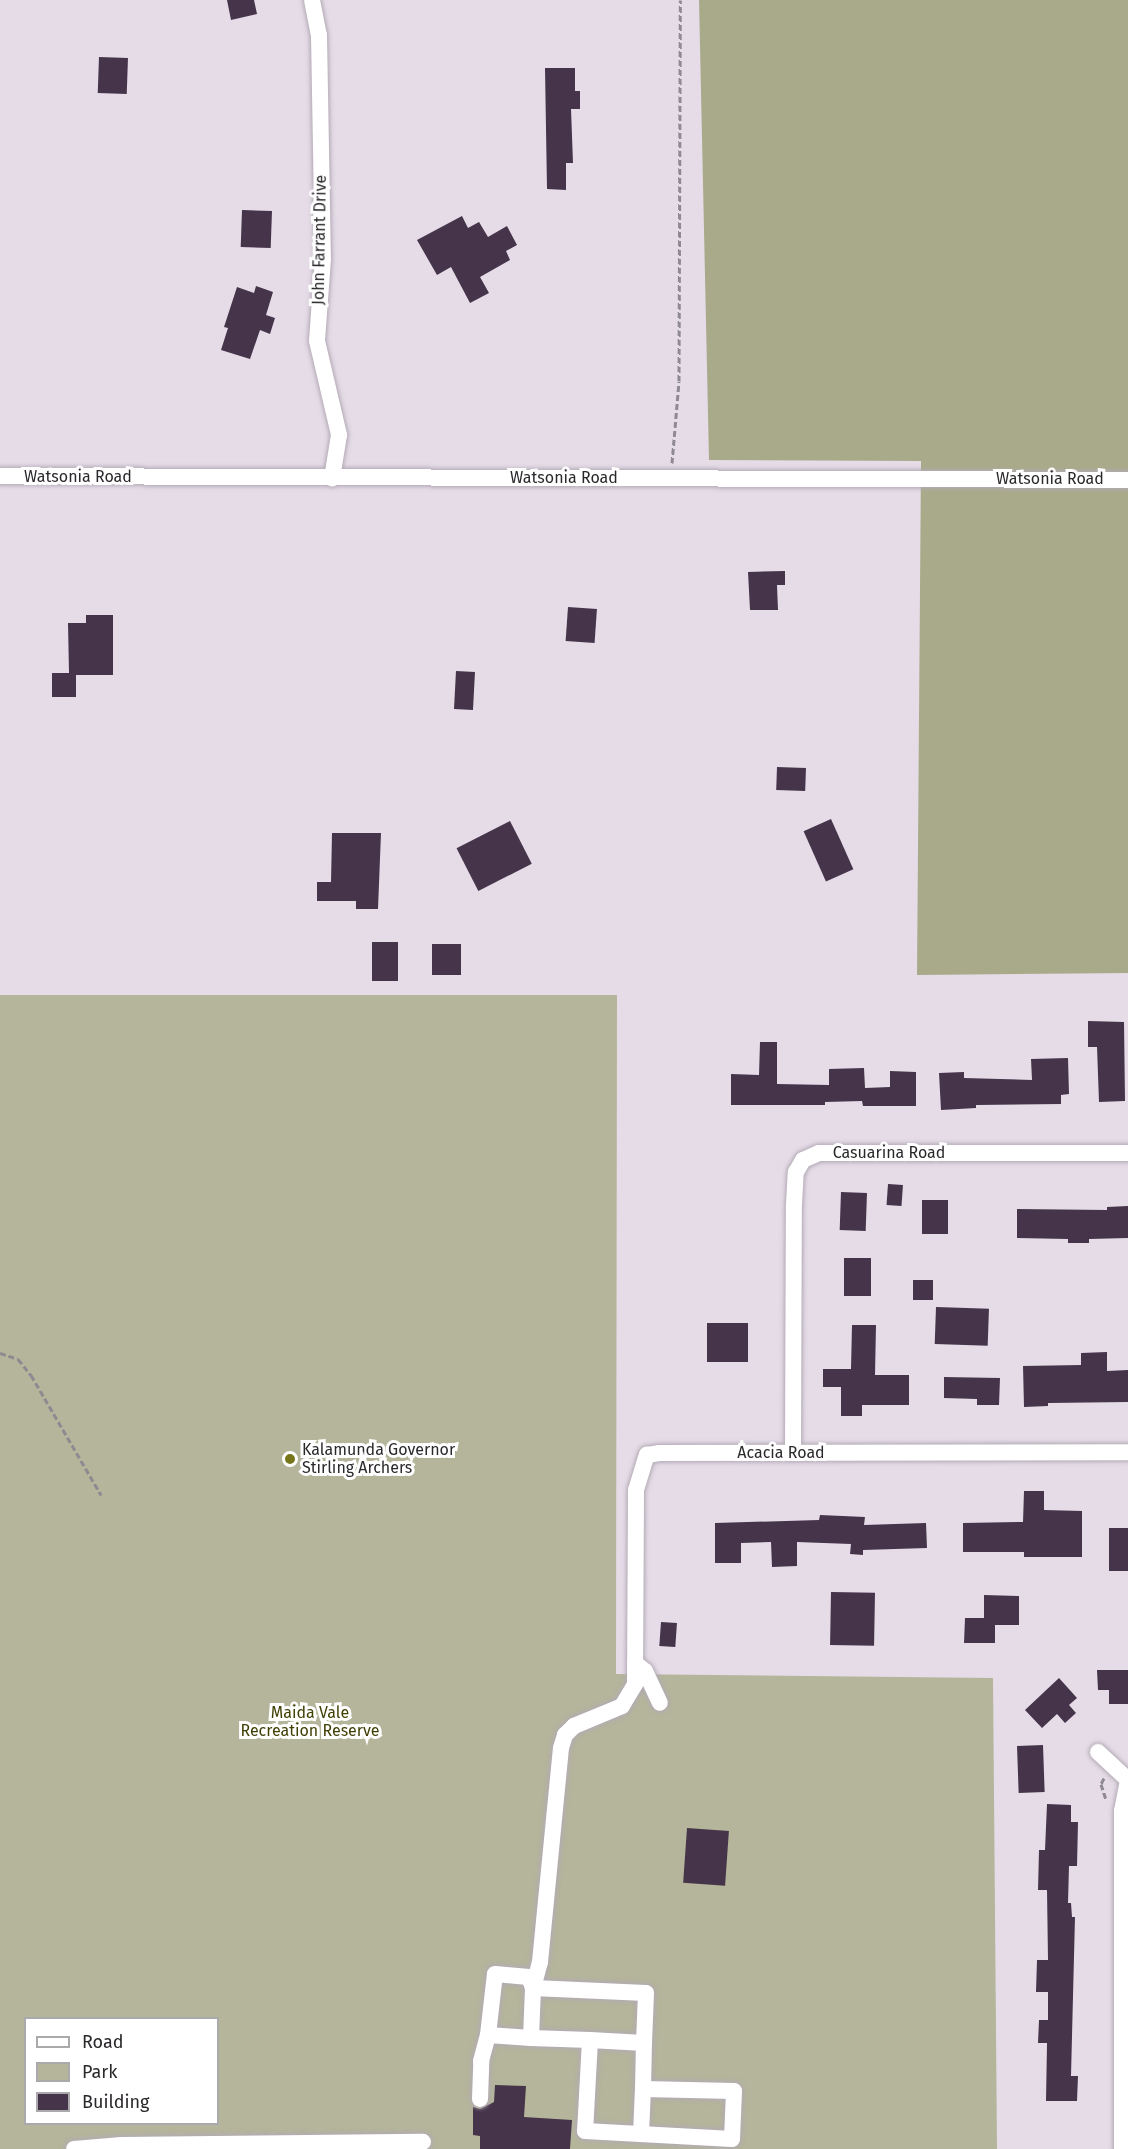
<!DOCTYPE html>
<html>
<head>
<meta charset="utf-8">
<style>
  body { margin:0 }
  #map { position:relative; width:1128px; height:2149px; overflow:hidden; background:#e5dce8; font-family:"Fira Sans",sans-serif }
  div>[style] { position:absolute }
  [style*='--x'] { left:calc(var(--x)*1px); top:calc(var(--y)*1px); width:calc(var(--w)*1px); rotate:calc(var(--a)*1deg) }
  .green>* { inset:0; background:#b4b59b }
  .forest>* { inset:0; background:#a9aa8a }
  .building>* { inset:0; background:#45344a; transform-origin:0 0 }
  .path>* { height:3px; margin-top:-1.5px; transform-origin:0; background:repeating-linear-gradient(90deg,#8f8991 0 6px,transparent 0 9px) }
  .roads { filter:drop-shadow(0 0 2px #b3aab5) drop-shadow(0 0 2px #b3aab5) }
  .minor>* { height:16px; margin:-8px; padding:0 8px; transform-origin:8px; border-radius:8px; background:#fff }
  .dots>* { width:16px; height:16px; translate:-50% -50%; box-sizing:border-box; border:3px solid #fff; border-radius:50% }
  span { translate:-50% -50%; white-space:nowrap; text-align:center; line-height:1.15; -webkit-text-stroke:6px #fff; paint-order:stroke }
  .street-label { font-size:16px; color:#2b282c }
  .poi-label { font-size:16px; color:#2b282c }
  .left { translate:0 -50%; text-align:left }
  .park-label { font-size:16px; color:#403f04 }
  .legend { position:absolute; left:24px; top:2017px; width:195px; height:108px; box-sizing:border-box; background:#fff; border:2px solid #aaa9ab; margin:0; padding:8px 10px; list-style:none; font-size:18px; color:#2b282c }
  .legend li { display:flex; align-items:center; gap:12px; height:30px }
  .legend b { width:30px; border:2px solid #aaa9ab }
</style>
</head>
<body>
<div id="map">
  <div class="green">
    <div style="clip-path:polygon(evenodd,0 995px,617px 995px,616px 1674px,993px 1678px,997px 2149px,0 2149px,0 995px,26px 2018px,218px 2018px,218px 2124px,26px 2124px,26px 2018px)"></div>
  </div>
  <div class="forest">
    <div style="clip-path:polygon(699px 0,1128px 0,1128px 973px,917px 975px,921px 461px,709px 460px)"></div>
  </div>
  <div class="building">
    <div style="clip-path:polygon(227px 0,254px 0,257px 14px,231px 20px)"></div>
    <div style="left:99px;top:57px;width:29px;height:36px;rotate:2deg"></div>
    <div style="clip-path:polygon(545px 68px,575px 68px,575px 91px,580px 91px,580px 109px,571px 109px,573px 163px,566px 163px,566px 190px,547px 189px)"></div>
    <div style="left:242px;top:210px;width:30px;height:37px;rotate:2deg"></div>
    <div style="clip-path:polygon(462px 216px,468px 228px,479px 222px,488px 237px,507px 226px,517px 245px,506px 251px,510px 260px,480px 277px,489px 293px,470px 303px,451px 267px,437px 275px,417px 240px)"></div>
    <div style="clip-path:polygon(256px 286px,273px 292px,266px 315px,275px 318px,270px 334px,260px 330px,250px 359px,221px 350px,228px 328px,224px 327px,237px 287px,254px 293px)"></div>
    <div style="clip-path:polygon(785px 571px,785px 585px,777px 585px,778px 610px,750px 610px,748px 572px)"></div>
    <div style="left:568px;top:607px;width:29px;height:34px;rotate:4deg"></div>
    <div style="clip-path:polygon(86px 615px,113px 615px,113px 675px,76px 675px,76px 697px,52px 697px,52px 673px,69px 673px,68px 623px,86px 623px)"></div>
    <div style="left:456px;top:671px;width:19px;height:38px;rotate:3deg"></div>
    <div style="left:777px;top:767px;width:29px;height:23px;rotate:2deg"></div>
    <div style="left:831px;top:819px;width:55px;height:30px;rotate:66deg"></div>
    <div style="left:510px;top:821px;width:48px;height:60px;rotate:63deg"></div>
    <div style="clip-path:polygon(332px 833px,381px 833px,378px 909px,356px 909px,356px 901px,317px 901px,317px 882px,331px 882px)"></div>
    <div style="left:372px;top:942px;width:26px;height:39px"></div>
    <div style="left:432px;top:944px;width:29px;height:31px"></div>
    <div style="clip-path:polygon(1088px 1021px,1124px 1022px,1125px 1101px,1099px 1102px,1097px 1047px,1088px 1047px)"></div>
    <div style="clip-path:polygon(760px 1042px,777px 1042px,777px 1084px,829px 1085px,829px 1069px,864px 1068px,865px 1088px,890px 1087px,890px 1071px,916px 1072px,916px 1106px,863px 1106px,862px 1101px,825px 1102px,825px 1105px,731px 1105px,731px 1074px,759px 1075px)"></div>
    <div style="clip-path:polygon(1068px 1058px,1069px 1094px,1061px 1095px,1061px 1104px,976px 1105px,976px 1108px,941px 1110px,939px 1073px,964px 1072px,964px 1078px,1032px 1080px,1031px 1059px)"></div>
    <div style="left:888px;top:1184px;width:15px;height:21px;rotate:4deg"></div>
    <div style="left:841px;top:1192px;width:26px;height:38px;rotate:2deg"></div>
    <div style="left:922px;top:1200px;width:26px;height:34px"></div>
    <div style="clip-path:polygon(1128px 1206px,1128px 1238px,1089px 1239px,1089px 1243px,1068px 1243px,1068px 1239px,1017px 1238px,1017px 1209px,1107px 1210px,1107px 1207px)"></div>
    <div style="left:844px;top:1258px;width:27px;height:38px"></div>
    <div style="left:913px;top:1280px;width:20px;height:20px"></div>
    <div style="left:936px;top:1307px;width:53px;height:37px;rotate:2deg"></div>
    <div style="left:707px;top:1323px;width:41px;height:39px"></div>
    <div style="clip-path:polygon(852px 1325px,876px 1325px,875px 1375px,909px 1375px,909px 1405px,862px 1405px,862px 1416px,841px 1416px,841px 1387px,823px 1387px,823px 1369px,851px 1369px)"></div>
    <div style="clip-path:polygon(1107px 1352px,1107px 1371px,1128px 1370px,1128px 1402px,1048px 1403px,1048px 1406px,1024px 1407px,1023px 1366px,1081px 1365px,1081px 1353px)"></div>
    <div style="clip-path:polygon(944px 1377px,1000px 1378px,999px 1405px,977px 1405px,977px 1399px,944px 1398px)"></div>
    <div style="clip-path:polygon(1024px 1491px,1044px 1491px,1044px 1510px,1082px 1511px,1082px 1557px,1024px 1557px,1024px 1552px,963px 1552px,963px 1523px,1023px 1522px)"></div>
    <div style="clip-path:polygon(820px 1515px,865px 1517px,864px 1525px,926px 1523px,927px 1548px,863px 1550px,863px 1555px,850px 1554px,851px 1544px,797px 1542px,797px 1566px,772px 1567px,771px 1542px,741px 1543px,741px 1563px,715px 1563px,715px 1523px,819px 1520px)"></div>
    <div style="left:1128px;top:1528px;width:43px;height:19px;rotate:90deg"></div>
    <div style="left:831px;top:1592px;width:44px;height:53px;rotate:1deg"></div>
    <div style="clip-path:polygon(984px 1595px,1019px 1596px,1019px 1625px,995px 1625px,995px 1643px,964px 1643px,965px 1618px,984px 1618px)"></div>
    <div style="left:661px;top:1622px;width:16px;height:24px;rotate:4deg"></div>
    <div style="clip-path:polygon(1097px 1670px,1128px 1670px,1128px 1704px,1109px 1704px,1109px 1690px,1098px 1690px)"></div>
    <div style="clip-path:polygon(1059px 1678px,1077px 1698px,1069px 1705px,1076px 1713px,1065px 1723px,1057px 1714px,1042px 1728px,1025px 1710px)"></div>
    <div style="left:1043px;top:1745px;width:47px;height:26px;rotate:88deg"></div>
    <div style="clip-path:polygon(1047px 1804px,1071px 1805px,1071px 1822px,1078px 1822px,1077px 1866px,1069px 1866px,1068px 1903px,1071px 1903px,1072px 1917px,1075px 1917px,1071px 2076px,1078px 2076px,1077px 2101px,1046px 2101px,1047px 2043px,1038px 2043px,1039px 2020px,1048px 2020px,1048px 1992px,1036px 1992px,1037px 1960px,1048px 1960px,1047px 1890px,1038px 1890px,1039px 1850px,1045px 1850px)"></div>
    <div style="left:687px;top:1828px;width:42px;height:55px;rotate:4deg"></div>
    <div style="clip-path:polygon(495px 2085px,526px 2086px,524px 2117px,572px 2120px,570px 2149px,480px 2149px,480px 2136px,473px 2135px,473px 2107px,480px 2109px,494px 2102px)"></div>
  </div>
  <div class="path">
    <div style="--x:672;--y:463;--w:82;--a:-85.1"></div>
    <div style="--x:679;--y:381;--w:381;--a:-89.8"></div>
    <div style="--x:0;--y:1353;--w:19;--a:18"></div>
    <div style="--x:18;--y:1359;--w:21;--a:51"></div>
    <div style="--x:31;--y:1375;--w:139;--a:59.7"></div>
    <div style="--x:1104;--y:1778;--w:7;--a:117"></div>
    <div style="--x:1101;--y:1784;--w:16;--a:72"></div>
  </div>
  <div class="roads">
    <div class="minor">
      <div style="--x:312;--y:0;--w:36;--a:79"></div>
      <div style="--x:319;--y:35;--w:224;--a:89"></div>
      <div style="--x:323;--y:259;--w:82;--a:94.2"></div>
      <div style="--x:317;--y:341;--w:97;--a:76.8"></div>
      <div style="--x:339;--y:435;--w:44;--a:99.2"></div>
      <div style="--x:0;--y:476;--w:1128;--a:0.2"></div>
      <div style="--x:793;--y:1453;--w:248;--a:-89.8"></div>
      <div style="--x:794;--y:1205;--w:33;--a:-87"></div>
      <div style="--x:796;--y:1172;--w:14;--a:-60"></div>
      <div style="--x:803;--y:1160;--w:17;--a:-24"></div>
      <div style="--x:819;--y:1153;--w:309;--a:0"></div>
      <div style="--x:635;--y:1663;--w:13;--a:39"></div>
      <div style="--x:645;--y:1671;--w:35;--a:65"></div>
      <div style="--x:1098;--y:1752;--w:41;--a:43"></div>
      <div style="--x:531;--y:2038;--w:43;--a:-176"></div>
      <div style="--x:488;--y:2035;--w:61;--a:-83.5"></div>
      <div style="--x:495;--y:1974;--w:34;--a:5"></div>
      <div style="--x:529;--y:1977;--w:12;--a:70"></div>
      <div style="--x:533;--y:1988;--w:27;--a:-75"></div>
      <div style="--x:540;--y:1962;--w:215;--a:-84.4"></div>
      <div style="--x:561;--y:1748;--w:14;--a:-73"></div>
      <div style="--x:565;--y:1735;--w:13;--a:-45"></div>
      <div style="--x:574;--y:1726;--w:52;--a:-22.6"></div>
      <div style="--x:622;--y:1706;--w:26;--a:-59"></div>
      <div style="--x:635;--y:1684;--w:194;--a:-89.7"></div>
      <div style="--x:636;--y:1490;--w:37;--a:-73"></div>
      <div style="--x:647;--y:1455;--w:12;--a:-9"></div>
      <div style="--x:659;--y:1453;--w:469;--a:-0.1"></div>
      <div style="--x:590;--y:2040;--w:59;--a:-178.1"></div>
      <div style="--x:531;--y:2038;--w:50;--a:-87.7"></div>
      <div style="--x:533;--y:1988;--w:113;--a:2.5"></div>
      <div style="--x:646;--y:1993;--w:50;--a:92.3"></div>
      <div style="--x:644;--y:2043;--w:54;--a:-176.8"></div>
      <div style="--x:590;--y:2040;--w:91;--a:93.1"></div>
      <div style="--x:585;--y:2131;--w:147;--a:3.1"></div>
      <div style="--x:732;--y:2139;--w:48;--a:-87.6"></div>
      <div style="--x:734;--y:2091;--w:91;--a:-178.7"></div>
      <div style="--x:643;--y:2089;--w:46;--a:-88.8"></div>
      <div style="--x:480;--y:2099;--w:38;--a:-88"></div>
      <div style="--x:481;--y:2061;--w:27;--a:-75"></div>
      <div style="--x:641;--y:2134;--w:45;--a:-87.5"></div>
      <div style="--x:74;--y:2149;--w:48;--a:-4.8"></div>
      <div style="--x:122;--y:2145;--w:301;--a:-0.6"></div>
      <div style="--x:1122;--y:2149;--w:338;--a:-90"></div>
      <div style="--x:1122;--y:1811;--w:31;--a:-79"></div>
    </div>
  </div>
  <div class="dots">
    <div style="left:290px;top:1459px;background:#77761b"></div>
  </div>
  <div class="street-label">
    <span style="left:320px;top:240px;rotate:-89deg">John Farrant Drive</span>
    <span style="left:78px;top:477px">Watsonia Road</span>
    <span style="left:564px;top:478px">Watsonia Road</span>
    <span style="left:1050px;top:479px">Watsonia Road</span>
    <span style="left:889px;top:1153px">Casuarina Road</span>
    <span style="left:781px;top:1453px">Acacia Road</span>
  </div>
  <div class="poi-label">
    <span class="left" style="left:302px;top:1459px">Kalamunda Governor<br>Stirling Archers</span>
  </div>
  <div class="park-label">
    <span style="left:310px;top:1722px">Maida Vale<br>Recreation Reserve</span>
  </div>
  <ul class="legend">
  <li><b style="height:8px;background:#fff"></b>Road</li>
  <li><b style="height:16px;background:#b4b59b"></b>Park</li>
  <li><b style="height:16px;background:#45344a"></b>Building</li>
  </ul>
</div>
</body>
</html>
